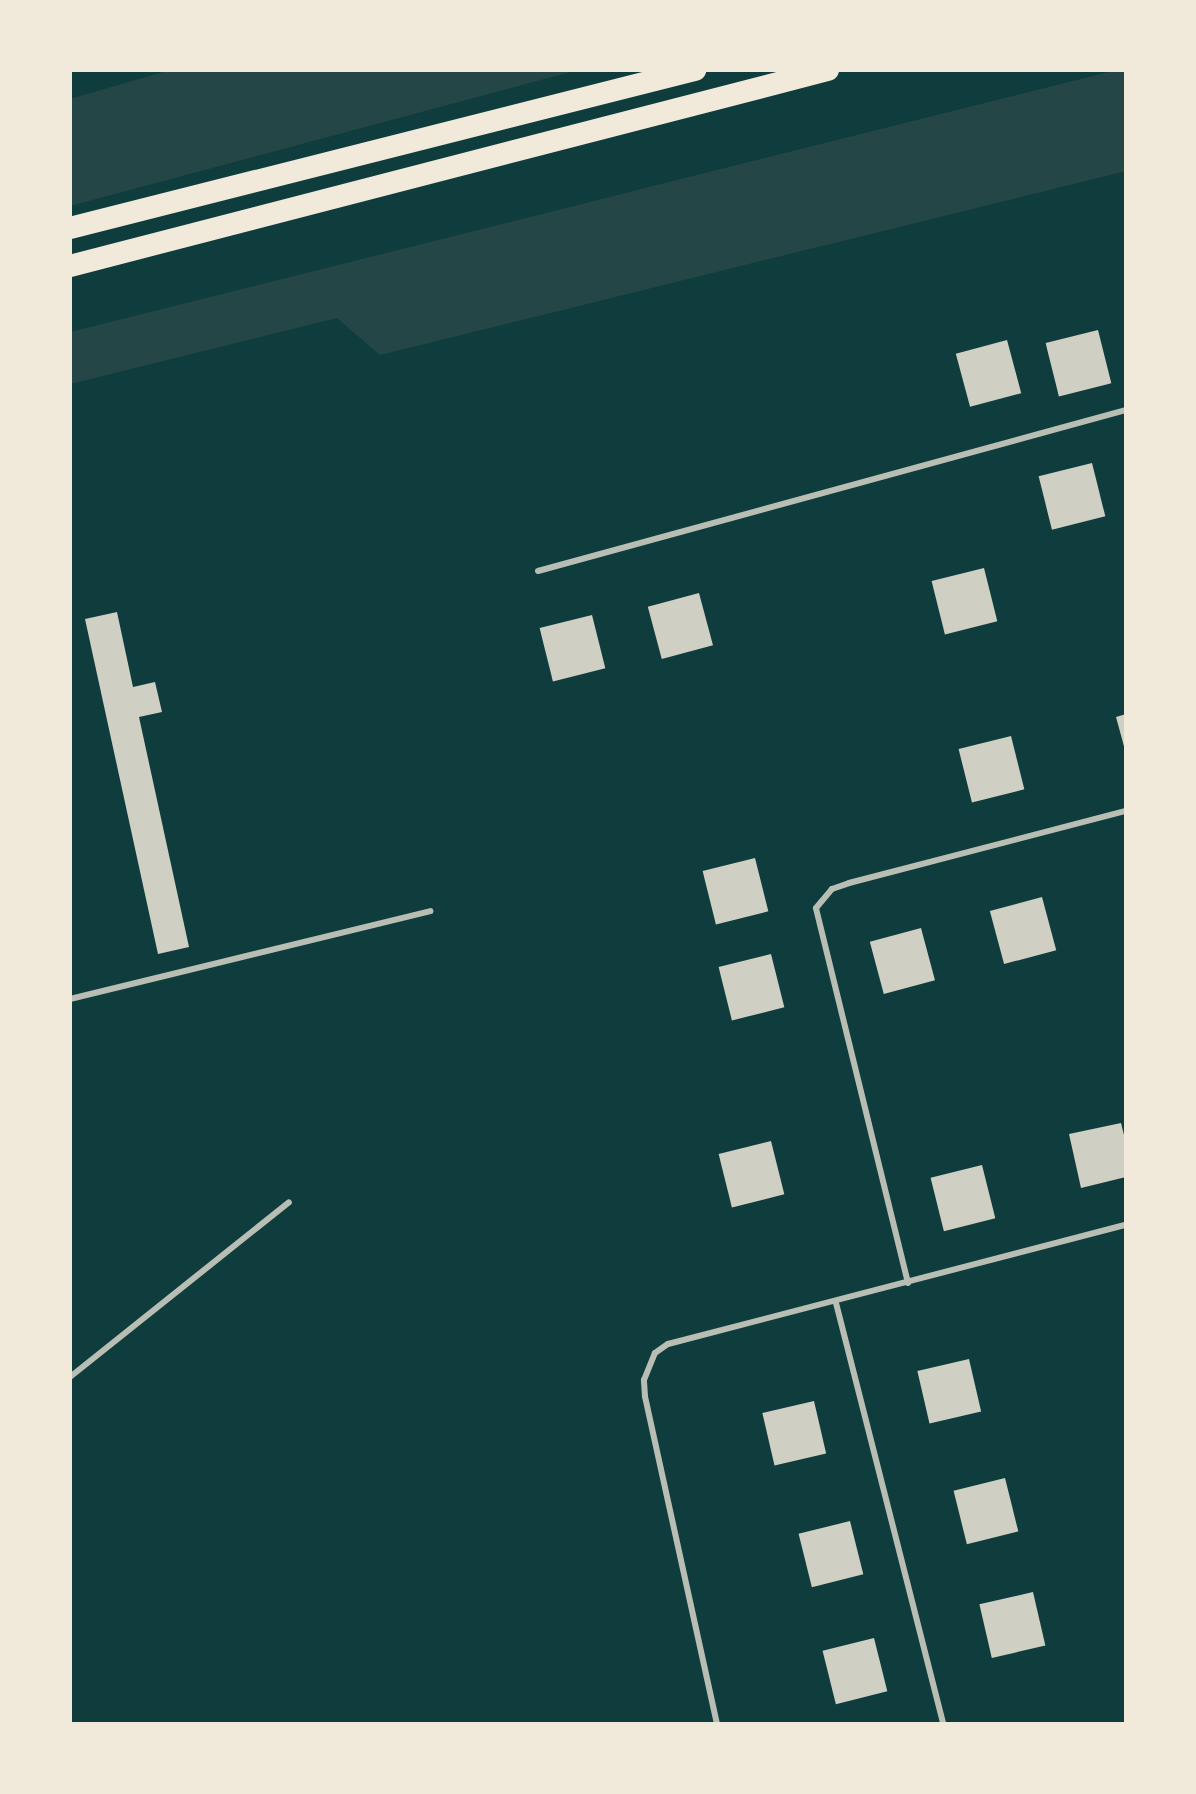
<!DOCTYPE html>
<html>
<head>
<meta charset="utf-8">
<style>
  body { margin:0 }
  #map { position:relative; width:1196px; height:1794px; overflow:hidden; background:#0f3d3e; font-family:Manrope,sans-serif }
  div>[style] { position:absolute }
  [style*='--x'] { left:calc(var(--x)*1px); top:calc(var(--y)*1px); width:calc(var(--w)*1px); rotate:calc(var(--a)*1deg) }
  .green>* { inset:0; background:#244646 }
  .building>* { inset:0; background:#cfcfc3; transform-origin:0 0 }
  .service>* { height:6px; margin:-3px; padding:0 3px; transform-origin:3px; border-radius:3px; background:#b8beb3 }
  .trunk>* { height:22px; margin:-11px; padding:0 11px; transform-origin:11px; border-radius:11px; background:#f1e9da }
  span { translate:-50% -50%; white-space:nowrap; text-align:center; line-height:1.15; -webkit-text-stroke:8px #f1e9da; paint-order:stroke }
  .frame { position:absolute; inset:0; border:72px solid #f1e9da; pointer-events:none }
</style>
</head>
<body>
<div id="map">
  <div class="green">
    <div style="clip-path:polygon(170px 70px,578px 70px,70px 206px,70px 99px)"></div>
    <div style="clip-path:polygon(1117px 70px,1126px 70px,1126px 171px,380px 355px,337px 318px,70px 384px,70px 332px)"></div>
  </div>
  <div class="building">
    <div style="left:1098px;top:330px;width:55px;height:54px;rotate:76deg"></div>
    <div style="left:1007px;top:340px;width:55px;height:53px;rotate:75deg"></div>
    <div style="left:1092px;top:463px;width:55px;height:55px;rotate:76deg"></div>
    <div style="left:984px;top:568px;width:55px;height:54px;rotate:76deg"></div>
    <div style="left:699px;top:593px;width:54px;height:53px;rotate:75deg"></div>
    <div style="clip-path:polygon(117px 612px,133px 687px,155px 682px,162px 712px,139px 717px,189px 947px,158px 954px,85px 619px)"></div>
    <div style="left:592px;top:615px;width:55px;height:54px;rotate:76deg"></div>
    <div style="clip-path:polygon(1126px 714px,1126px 750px,1125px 750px,1116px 717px)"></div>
    <div style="left:1011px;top:736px;width:55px;height:54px;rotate:76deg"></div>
    <div style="left:755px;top:858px;width:55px;height:54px;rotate:76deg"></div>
    <div style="left:1042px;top:897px;width:55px;height:54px;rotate:75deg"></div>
    <div style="left:921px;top:928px;width:54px;height:53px;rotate:75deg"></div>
    <div style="left:771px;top:954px;width:55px;height:54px;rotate:76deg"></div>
    <div style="clip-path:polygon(1121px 1123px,1126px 1143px,1126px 1177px,1081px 1188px,1069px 1134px)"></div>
    <div style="left:771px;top:1141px;width:55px;height:54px;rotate:76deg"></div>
    <div style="left:982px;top:1165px;width:55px;height:53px;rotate:76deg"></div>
    <div style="left:969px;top:1359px;width:54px;height:53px;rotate:77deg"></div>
    <div style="left:814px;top:1401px;width:54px;height:53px;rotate:77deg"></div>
    <div style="left:1005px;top:1478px;width:55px;height:53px;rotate:76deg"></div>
    <div style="left:850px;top:1521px;width:55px;height:53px;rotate:76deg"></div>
    <div style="left:1033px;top:1592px;width:55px;height:55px;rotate:77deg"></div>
    <div style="left:874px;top:1638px;width:55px;height:53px;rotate:76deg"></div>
  </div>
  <div class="service">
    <div style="--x:538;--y:571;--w:610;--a:-15.31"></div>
    <div style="--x:70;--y:999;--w:371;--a:-13.7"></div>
    <div style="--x:908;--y:1283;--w:386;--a:-103.8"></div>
    <div style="--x:816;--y:908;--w:25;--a:-50"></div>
    <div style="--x:832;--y:889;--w:18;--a:-19"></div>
    <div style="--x:849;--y:883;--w:286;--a:-14.6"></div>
    <div style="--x:836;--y:1303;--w:434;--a:75.7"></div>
    <div style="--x:70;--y:1377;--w:280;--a:-38.6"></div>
    <div style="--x:717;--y:1724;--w:336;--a:-102.4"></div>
    <div style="--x:645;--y:1396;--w:16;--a:-94"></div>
    <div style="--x:644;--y:1380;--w:29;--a:-68"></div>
    <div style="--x:655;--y:1353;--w:16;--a:-35"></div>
    <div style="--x:668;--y:1344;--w:473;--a:-14.6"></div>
  </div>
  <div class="trunk">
    <div style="--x:70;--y:228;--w:645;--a:-14.19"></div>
    <div style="--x:70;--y:266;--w:783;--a:-14.5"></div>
  </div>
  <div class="frame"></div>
</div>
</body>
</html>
